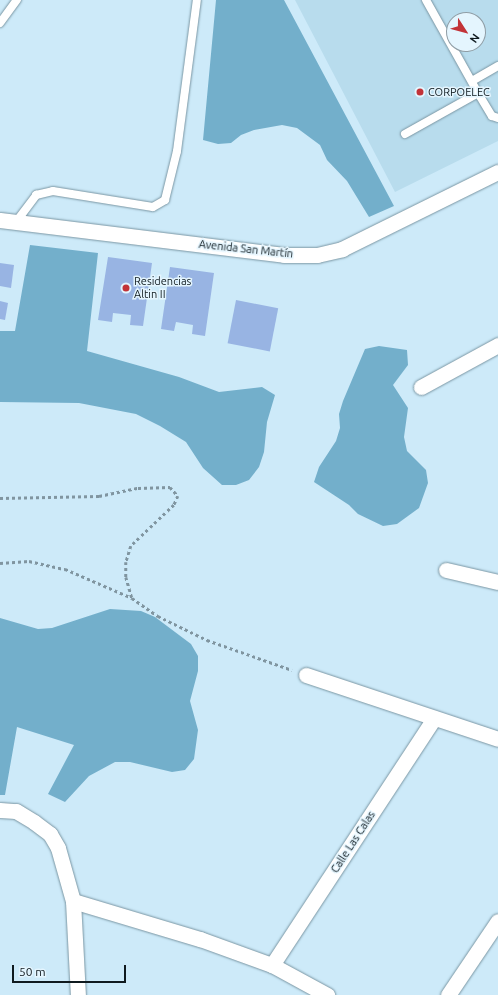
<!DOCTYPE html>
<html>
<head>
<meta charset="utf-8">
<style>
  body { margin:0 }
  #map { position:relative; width:498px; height:995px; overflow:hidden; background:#cdeaf9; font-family:Ubuntu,sans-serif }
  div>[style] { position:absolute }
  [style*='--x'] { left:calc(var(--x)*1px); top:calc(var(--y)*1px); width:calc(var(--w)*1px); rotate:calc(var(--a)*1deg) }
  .built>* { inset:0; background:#b8dced }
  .forest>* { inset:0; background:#73afcb }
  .building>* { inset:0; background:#98b4e3; transform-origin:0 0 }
  .path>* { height:2.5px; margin-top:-1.25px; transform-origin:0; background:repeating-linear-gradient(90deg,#8095a0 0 3px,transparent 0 6px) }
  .roads { filter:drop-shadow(0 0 1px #7a96a3) drop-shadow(0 0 1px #7a96a3) }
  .lane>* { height:8px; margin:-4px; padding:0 4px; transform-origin:4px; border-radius:4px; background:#fff }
  .street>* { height:15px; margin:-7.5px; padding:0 7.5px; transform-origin:7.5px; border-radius:7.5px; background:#fff }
  .dots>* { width:11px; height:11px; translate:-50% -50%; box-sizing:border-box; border:2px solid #e4f5fe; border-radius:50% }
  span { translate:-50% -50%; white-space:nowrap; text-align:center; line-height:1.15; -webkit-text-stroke:3px #e4f5fe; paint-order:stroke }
  .poi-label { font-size:11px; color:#0f1a1f }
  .left { translate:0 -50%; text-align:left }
  .street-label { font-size:11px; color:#0f1a1f }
  .north { position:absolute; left:446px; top:12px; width:40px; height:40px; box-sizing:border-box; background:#e4f5fe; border:1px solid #8f9da5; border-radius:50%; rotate:126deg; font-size:11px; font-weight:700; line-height:16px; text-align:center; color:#0f1a1f }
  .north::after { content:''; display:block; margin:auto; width:14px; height:18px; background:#c23338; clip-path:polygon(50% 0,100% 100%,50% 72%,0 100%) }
  .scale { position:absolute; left:12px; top:965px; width:114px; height:18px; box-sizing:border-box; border:2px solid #0f1a1f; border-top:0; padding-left:5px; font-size:12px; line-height:14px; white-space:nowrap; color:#0f1a1f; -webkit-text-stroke:3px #e4f5fe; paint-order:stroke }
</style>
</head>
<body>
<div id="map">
  <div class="built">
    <div style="clip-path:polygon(evenodd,295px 0,498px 0,498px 141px,395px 192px,295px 0,454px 20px,478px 20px,478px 44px,454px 44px,454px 20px)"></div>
  </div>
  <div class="forest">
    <div style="clip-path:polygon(216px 0,284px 0,394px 206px,369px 217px,347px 181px,327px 160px,320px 145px,297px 128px,282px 125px,254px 130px,241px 135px,231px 143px,218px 144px,203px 140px)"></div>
    <div style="clip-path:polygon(30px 245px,98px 253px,87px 351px,179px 377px,219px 392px,262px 387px,275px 395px,267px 422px,264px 452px,259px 467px,249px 480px,236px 485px,222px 485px,203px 468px,186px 442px,160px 426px,136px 414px,79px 403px,0 402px,0 331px,15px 331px)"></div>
    <div style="clip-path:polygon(379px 346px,407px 350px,408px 365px,393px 385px,408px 408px,404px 437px,407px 451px,426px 470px,428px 483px,419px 508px,397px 524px,383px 526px,358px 514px,349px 505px,314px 482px,319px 467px,336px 441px,340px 428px,339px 414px,343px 401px,365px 349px)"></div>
    <div style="clip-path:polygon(110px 609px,141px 611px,155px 617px,191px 644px,198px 656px,198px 671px,190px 701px,198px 730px,194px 759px,185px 770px,172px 772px,130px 762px,115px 762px,89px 776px,65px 802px,48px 794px,74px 745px,17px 727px,5px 795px,0 795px,0 618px,38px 629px,52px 628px)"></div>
  </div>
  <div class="building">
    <div style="clip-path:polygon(108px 257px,152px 263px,143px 326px,130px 325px,131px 315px,113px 313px,112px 322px,98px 320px)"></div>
    <div style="clip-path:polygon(0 263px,14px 265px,11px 288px,0 286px)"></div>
    <div style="clip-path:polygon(170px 267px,214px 273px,205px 336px,192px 334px,193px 325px,176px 322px,174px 331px,161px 329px)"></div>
    <div style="left:236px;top:300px;width:43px;height:44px;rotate:11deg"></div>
    <div style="clip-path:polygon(0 301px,8px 303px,5px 320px,0 319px)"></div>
  </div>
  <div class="path">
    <div style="--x:0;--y:498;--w:99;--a:-1.2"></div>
    <div style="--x:99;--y:496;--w:40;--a:-12"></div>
    <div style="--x:138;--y:488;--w:32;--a:-2"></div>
    <div style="--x:170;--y:487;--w:12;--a:48"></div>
    <div style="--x:178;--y:496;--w:10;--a:114"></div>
    <div style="--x:174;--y:505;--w:59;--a:136.4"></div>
    <div style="--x:131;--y:546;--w:17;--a:107"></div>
    <div style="--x:126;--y:562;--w:15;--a:90"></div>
    <div style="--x:126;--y:577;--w:22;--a:74"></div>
    <div style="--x:0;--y:563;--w:29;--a:-4"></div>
    <div style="--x:29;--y:561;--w:37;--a:13"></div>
    <div style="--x:65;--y:569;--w:73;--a:23.4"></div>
    <div style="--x:132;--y:598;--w:32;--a:35"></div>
    <div style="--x:158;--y:616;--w:55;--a:26.1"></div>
    <div style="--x:207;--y:640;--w:90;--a:19.4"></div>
  </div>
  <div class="roads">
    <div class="lane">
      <div style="--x:426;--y:0;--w:107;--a:60.8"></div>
      <div style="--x:478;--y:93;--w:27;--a:59"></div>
      <div style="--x:492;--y:116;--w:6;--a:18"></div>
      <div style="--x:0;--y:23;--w:29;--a:-54"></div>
      <div style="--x:472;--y:81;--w:30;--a:-30"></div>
      <div style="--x:405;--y:134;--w:84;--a:-29.3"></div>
      <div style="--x:16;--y:222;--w:34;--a:-53"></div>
      <div style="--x:36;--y:195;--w:17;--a:-13"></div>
      <div style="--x:53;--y:191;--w:101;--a:9.1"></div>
      <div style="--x:153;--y:207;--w:14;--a:-30"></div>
      <div style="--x:165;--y:200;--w:50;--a:-76.2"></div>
      <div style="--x:177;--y:151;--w:152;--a:-82.5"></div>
    </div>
    <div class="street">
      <div style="--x:0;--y:220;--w:286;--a:7"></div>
      <div style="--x:284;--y:255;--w:33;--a:0"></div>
      <div style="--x:317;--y:255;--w:26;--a:-13"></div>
      <div style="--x:342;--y:249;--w:174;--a:-26.3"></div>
      <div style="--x:421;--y:387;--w:88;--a:-28.6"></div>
      <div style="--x:446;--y:570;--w:53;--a:13"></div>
      <div style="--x:306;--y:675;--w:202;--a:18.4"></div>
      <div style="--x:0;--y:810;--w:16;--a:4"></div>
      <div style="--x:16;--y:811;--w:21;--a:31"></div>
      <div style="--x:34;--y:822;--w:20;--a:37"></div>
      <div style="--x:50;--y:834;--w:16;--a:60"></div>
      <div style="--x:58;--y:848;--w:55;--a:74.2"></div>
      <div style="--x:73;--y:901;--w:94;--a:87"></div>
      <div style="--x:73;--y:901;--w:133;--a:16.7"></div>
      <div style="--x:200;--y:939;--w:77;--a:19.9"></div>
      <div style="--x:272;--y:965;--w:63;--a:28.6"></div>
      <div style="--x:272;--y:965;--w:295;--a:-56.7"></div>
      <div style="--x:448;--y:995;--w:89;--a:-56"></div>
    </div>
  </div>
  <div class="dots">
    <div style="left:420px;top:92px;background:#c23338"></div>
    <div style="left:126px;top:288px;background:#c23338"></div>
  </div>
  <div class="poi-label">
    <span class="left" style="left:428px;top:92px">CORPOELEC</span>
    <span class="left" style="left:134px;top:288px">Residencias<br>Altin II</span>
  </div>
  <div class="street-label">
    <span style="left:246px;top:249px;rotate:6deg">Avenida San Martín</span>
    <span style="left:353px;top:842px;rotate:-57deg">Calle Las Calas</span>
  </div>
  <div class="north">N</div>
  <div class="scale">50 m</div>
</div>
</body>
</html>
